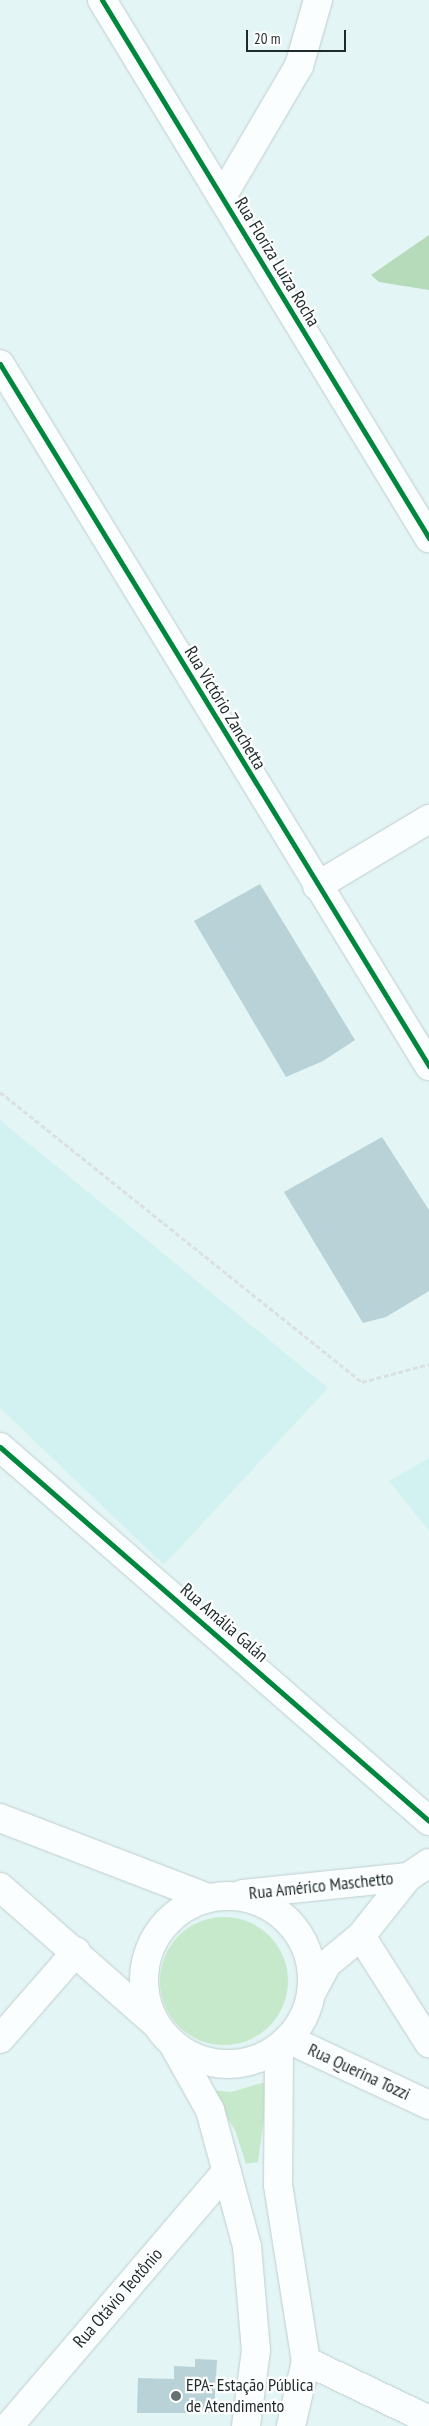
<!DOCTYPE html>
<html>
<head>
<meta charset="utf-8">
<style>
  body { margin:0 }
  #map { position:relative; width:429px; height:2426px; overflow:hidden; background:#e3f5f5; font-family:"PT Sans Narrow",sans-serif }
  div>[style] { position:absolute }
  [style*='--x'] { left:calc(var(--x)*1px); top:calc(var(--y)*1px); width:calc(var(--w)*1px); rotate:calc(var(--a)*1deg) }
  .built>* { inset:0; background:#d2f2f1 }
  .green>* { inset:0; background:#c6e9cc }
  .round { border-radius:50% }
  .forest>* { inset:0; background:#b5dbbb }
  .building>* { inset:0; background:#b8d2d7 }
  .path>* { height:3px; margin-top:-1.5px; transform-origin:0; background:repeating-linear-gradient(90deg,#dbe1e1 0 5px,transparent 0 7.5px) }
  .roads { filter:drop-shadow(0 0 1px #c0cece) drop-shadow(0 0 1px #c0cece) }
  .minor>* { height:28px; margin:-14px; padding:0 14px; transform-origin:14px; border-radius:14px; background:#fbfefe }
  .minor>.ring { margin:-14px; padding:0; box-sizing:content-box; background:none; border:28px solid #fbfefe; border-radius:50% }
  .cycleway>* { height:5px; margin:-2.5px; padding:0 2.5px; transform-origin:2.5px; border-radius:2.5px; background:#00873e }
  .dots>* { width:14px; height:14px; translate:-50% -50%; box-sizing:border-box; border:2px solid #fff; border-radius:50% }
  span { translate:-50% -50%; white-space:nowrap; text-align:center; line-height:1.15; -webkit-text-stroke:4.5px #fff; paint-order:stroke }
  .street-label { font-size:18px; color:#1f2b2b }
  .poi-label { font-size:18px; color:#1f2b2b }
  .left { translate:0 -50%; text-align:left }
  .scale { position:absolute; left:246px; top:30px; width:100px; height:22px; box-sizing:border-box; border:2px solid #1f2b2b; border-top:0; padding-left:6px; font-size:15px; line-height:18px; white-space:nowrap; color:#1f2b2b; -webkit-text-stroke:4px #fff; paint-order:stroke }
</style>
</head>
<body>
<div id="map">
  <div class="built">
    <div style="clip-path:polygon(0 1120px,328px 1388px,164px 1565px,0 1408px)"></div>
    <div style="clip-path:polygon(429px 1458px,429px 1531px,389px 1481px)"></div>
  </div>
  <div class="green">
    <div class="round" style="left:160px;top:1917px;width:128px;height:128px"></div>
    <div style="clip-path:polygon(269px 2081px,258px 2162px,246px 2164px,235px 2130px,210px 2090px,231px 2092px)"></div>
  </div>
  <div class="forest">
    <div style="clip-path:polygon(429px 235px,429px 290px,379px 282px,371px 275px)"></div>
  </div>
  <div class="building">
    <div style="clip-path:polygon(260px 884px,355px 1040px,323px 1061px,286px 1077px,194px 921px)"></div>
    <div style="clip-path:polygon(382px 1137px,429px 1210px,429px 1291px,386px 1317px,363px 1323px,284px 1192px)"></div>
    <div style="clip-path:polygon(195px 2359px,217px 2360px,214px 2413px,137px 2413px,138px 2378px,174px 2379px,174px 2366px,195px 2367px)"></div>
  </div>
  <div class="path">
    <div style="--x:0;--y:1092;--w:464;--a:38.7"></div>
    <div style="--x:362;--y:1382;--w:69;--a:-15"></div>
  </div>
  <div class="roads">
    <div class="minor">
      <div style="--x:102;--y:0;--w:630;--a:58.71"></div>
      <div style="--x:222;--y:197;--w:152;--a:-59.6"></div>
      <div style="--x:299;--y:66;--w:69;--a:-73.9"></div>
      <div style="--x:0;--y:364;--w:823;--a:58.57"></div>
      <div style="--x:317;--y:886;--w:131;--a:-30.9"></div>
      <div style="--x:0;--y:1447;--w:569;--a:41.08"></div>
      <div style="--x:0;--y:1818;--w:221;--a:21"></div>
      <div style="--x:0;--y:1887;--w:206;--a:41.3"></div>
      <div style="--x:243;--y:1894;--w:166;--a:-5.9"></div>
      <div class="ring" style="left:144px;top:1896px;width:140px;height:140px"></div>
      <div style="--x:361;--y:1936;--w:127;--a:57.6"></div>
      <div style="--x:312;--y:1992;--w:32;--a:-62"></div>
      <div style="--x:327;--y:1964;--w:44;--a:-39.5"></div>
      <div style="--x:361;--y:1936;--w:75;--a:-51.5"></div>
      <div style="--x:408;--y:1877;--w:25;--a:-34"></div>
      <div style="--x:0;--y:2039;--w:116;--a:-48.9"></div>
      <div style="--x:288;--y:2039;--w:156;--a:25.1"></div>
      <div style="--x:173;--y:2044;--w:76;--a:60.7"></div>
      <div style="--x:210;--y:2110;--w:141;--a:74.8"></div>
      <div style="--x:247;--y:2246;--w:104;--a:85.1"></div>
      <div style="--x:256;--y:2350;--w:77;--a:97.5"></div>
      <div style="--x:279;--y:2048;--w:137;--a:90.4"></div>
      <div style="--x:278;--y:2185;--w:178;--a:81"></div>
      <div style="--x:306;--y:2361;--w:67;--a:103"></div>
      <div style="--x:306;--y:2361;--w:136;--a:25.6"></div>
      <div style="--x:9;--y:2426;--w:335;--a:-49.5"></div>
    </div>
  </div>
  <div class="cycleway">
    <div style="--x:102;--y:0;--w:630;--a:58.71"></div>
    <div style="--x:0;--y:364;--w:823;--a:58.57"></div>
    <div style="--x:0;--y:1447;--w:569;--a:41.08"></div>
  </div>
  <div class="dots">
    <div style="left:176px;top:2396px;background:#647272"></div>
  </div>
  <div class="street-label">
    <span style="left:277px;top:262px;rotate:59deg">Rua Floriza Luiza Rocha</span>
    <span style="left:225px;top:708px;rotate:59deg">Rua Victório Zanchetta</span>
    <span style="left:224px;top:1623px;rotate:41deg">Rua Amália Galán</span>
    <span style="left:321px;top:1886px;rotate:-6deg">Rua Américo Maschetto</span>
    <span style="left:359px;top:2072px;rotate:25deg">Rua Querina Tozzi</span>
    <span style="left:118px;top:2298px;rotate:-49deg">Rua Otávio Teotônio</span>
  </div>
  <div class="poi-label">
    <span class="left" style="left:186px;top:2396px">EPA- Estação Pública<br>de Atendimento</span>
  </div>
  <div class="scale">20 m</div>
</div>
</body>
</html>
